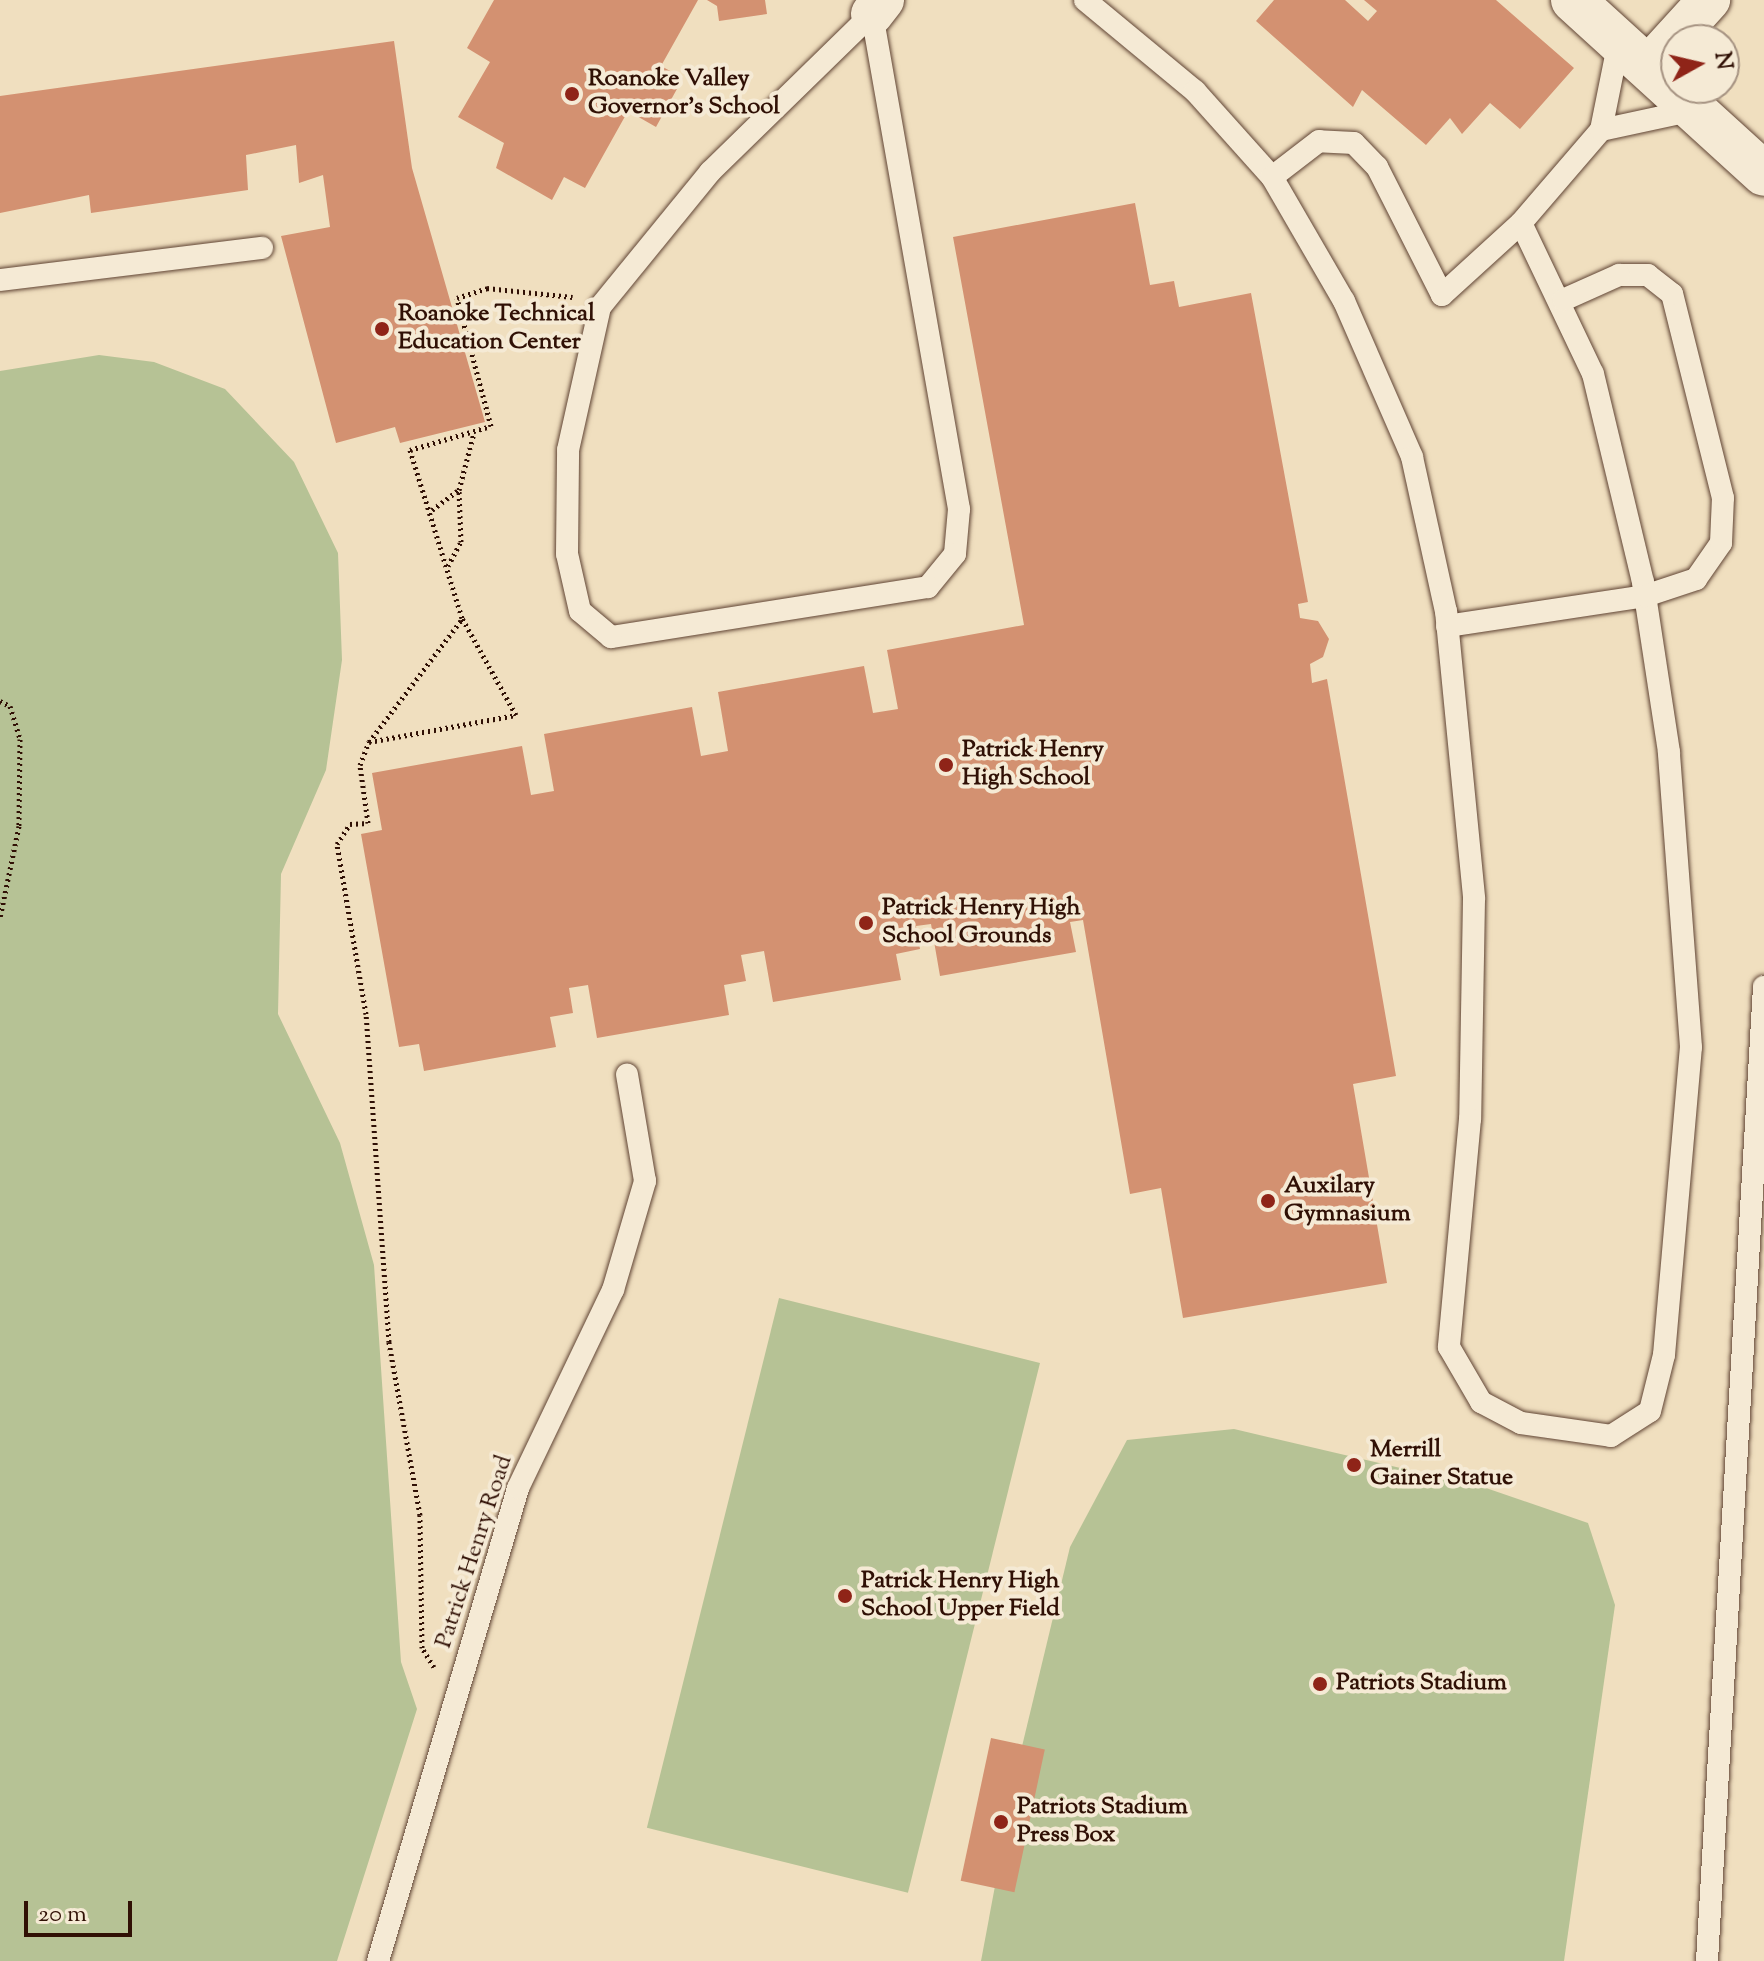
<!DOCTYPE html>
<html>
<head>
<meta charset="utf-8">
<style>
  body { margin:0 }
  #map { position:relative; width:1764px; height:1961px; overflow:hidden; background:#f0dfbf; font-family:"Sorts Mill Goudy",serif }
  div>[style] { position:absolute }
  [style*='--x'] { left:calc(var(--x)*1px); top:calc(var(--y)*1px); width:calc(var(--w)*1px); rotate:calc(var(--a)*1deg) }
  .green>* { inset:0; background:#b6c295; transform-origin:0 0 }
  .building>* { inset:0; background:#d39171; transform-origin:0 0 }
  .path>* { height:5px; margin-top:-2.5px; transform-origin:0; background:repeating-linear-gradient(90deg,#301005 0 2px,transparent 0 6px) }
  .roads { filter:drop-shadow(0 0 2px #604434) drop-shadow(0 0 2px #604434) }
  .lane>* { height:22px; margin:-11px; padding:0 11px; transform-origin:11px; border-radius:11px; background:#f5ead5 }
  .street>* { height:42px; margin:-21px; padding:0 21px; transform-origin:21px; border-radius:21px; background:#f5ead5 }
  .secondary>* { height:44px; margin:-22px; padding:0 22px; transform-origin:22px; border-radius:22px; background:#f5ead5 }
  .dots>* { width:22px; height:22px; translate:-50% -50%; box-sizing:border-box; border:4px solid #f5ead5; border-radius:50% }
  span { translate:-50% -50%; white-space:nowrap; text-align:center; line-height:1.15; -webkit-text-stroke:8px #f5ead5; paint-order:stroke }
  .poi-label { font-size:24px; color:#301005; font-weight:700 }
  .left { translate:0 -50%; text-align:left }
  .street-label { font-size:24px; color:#301005 }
  .north { position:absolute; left:1660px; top:24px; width:80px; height:80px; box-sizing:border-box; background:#f5ead5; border:2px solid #a69382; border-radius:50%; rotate:82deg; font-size:22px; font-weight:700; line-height:32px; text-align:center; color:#301005 }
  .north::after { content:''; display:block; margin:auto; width:28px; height:36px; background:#8f2418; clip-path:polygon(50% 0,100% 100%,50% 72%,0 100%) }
  .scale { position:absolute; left:24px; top:1901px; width:108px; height:36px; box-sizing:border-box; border:4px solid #301005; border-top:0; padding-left:10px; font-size:24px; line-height:28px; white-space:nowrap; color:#301005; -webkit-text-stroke:6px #f5ead5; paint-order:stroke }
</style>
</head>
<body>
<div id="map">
  <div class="green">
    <div style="clip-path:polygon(99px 355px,154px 362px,225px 389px,294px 462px,338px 553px,342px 660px,326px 770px,281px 874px,278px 1014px,340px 1143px,374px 1265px,401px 1662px,417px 1709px,337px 1961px,0 1961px,0 371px)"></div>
    <div style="left:779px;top:1298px;width:269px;height:546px;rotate:14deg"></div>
    <div style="clip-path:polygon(1234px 1429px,1486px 1488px,1588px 1523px,1615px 1605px,1564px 1961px,981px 1961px,1018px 1763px,1070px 1547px,1127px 1440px)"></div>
  </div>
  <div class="building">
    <div style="clip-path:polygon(494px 0,698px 0,661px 66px,683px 78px,656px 127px,628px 111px,585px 188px,564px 177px,552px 200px,496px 168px,504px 143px,458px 117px,490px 62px,467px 48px)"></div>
    <div style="clip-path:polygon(707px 0,765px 0,767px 14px,719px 21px,717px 6px)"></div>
    <div style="clip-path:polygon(1274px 0,1345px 0,1368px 21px,1377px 11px,1364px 0,1496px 0,1574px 68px,1520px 129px,1490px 103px,1462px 134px,1450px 118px,1426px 145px,1362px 90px,1353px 107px,1256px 21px)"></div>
    <div style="clip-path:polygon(394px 41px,412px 168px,485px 422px,400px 443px,395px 427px,336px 443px,281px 236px,330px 227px,323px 175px,299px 183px,296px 145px,246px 155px,248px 190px,91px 213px,89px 195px,0 213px,0 96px)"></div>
    <div style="clip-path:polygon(1135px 203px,1150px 285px,1174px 281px,1179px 307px,1251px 293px,1308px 602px,1298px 604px,1300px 618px,1318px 621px,1329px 639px,1323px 657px,1310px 664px,1312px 683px,1327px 679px,1396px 1076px,1353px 1084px,1387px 1283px,1183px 1318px,1161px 1188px,1130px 1194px,1083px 920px,1070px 922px,1076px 952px,940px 976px,931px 924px,916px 926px,920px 949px,896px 954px,901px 980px,773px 1002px,764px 951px,741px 955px,746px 981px,724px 985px,729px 1015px,597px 1038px,588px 985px,569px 988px,573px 1013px,550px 1017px,556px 1047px,424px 1071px,419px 1044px,399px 1047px,361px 834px,382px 830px,372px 773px,522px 746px,531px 795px,554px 791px,544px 734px,692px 707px,701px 756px,728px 751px,718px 692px,864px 666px,873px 713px,898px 709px,887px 650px,1024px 625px,953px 237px)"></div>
    <div style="left:991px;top:1738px;width:55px;height:146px;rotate:12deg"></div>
  </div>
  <div class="path">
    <div style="--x:432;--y:510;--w:34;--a:-37"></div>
    <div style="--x:459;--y:490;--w:59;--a:-75.3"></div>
    <div style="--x:448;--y:566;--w:27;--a:-62"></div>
    <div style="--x:461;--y:542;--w:51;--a:-92.2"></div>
    <div style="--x:0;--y:701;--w:11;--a:27"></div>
    <div style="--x:10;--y:706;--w:34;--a:73"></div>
    <div style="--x:20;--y:739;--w:87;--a:90.7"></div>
    <div style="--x:19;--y:826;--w:94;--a:101.7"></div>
    <div style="--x:369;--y:742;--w:154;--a:-52.9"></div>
    <div style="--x:434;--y:1667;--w:22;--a:-122"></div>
    <div style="--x:422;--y:1648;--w:133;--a:-90.9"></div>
    <div style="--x:420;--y:1515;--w:176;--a:-100.2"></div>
    <div style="--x:389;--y:1342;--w:329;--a:-94"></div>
    <div style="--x:366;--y:1014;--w:172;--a:-99.7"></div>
    <div style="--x:337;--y:844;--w:24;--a:-57"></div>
    <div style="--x:350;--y:824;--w:18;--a:-3"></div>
    <div style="--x:368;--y:823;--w:59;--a:-97.9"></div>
    <div style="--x:360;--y:765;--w:25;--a:-69"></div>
    <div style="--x:369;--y:742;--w:149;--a:-10.4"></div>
    <div style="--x:516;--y:715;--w:111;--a:-119.1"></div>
    <div style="--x:462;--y:618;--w:176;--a:-107.2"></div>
    <div style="--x:410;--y:450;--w:84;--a:-16.5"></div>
    <div style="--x:491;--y:426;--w:132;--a:-104.9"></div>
    <div style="--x:457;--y:298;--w:32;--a:-18"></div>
    <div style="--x:487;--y:288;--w:86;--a:6"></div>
  </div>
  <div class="roads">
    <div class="lane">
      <div style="--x:1085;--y:0;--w:143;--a:39.6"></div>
      <div style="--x:1195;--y:91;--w:115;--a:48.2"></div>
      <div style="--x:1272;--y:177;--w:143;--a:59.9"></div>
      <div style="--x:1344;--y:301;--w:170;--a:66.4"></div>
      <div style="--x:1412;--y:457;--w:158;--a:77.6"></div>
      <div style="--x:1446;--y:611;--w:289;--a:84.4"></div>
      <div style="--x:1474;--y:899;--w:220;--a:91"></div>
      <div style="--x:1470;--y:1119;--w:229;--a:95.3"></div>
      <div style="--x:1449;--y:1347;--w:64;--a:59.8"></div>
      <div style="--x:1481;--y:1402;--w:45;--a:27.7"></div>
      <div style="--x:1521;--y:1423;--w:91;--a:8.2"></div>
      <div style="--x:1611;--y:1436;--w:46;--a:-32.7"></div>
      <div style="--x:1650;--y:1411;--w:58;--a:-76"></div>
      <div style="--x:1664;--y:1355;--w:309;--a:-85"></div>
      <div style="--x:1691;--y:1047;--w:296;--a:-94.3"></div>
      <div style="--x:1669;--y:752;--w:172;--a:-98.7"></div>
      <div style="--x:1643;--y:582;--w:214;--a:-103.5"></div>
      <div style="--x:1593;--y:374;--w:167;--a:-115.5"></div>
      <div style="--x:1521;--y:223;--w:107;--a:137.7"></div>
      <div style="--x:1442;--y:295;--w:144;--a:-116.9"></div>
      <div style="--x:1377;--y:167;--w:33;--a:-134"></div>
      <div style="--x:1354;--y:143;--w:35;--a:-177"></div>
      <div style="--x:1319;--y:141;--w:59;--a:142.5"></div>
      <div style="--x:872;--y:14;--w:503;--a:80.03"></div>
      <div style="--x:959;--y:509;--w:45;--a:95.1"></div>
      <div style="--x:955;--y:554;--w:43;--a:129.3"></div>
      <div style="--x:928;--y:587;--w:321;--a:171"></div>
      <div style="--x:611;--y:637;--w:40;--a:-140"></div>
      <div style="--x:580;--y:611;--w:58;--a:-102.8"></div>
      <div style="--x:567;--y:554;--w:104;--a:-89.4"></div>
      <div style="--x:568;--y:450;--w:147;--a:-77.4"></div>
      <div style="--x:600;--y:307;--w:174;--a:-50.8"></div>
      <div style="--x:710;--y:172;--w:226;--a:-44.3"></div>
      <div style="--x:1601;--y:130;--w:91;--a:-78.6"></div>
      <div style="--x:1521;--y:223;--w:123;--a:-49.3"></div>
      <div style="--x:1601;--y:130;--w:95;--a:-12.1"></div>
      <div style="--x:0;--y:280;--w:264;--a:-7"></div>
      <div style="--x:1447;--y:626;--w:200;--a:-8.6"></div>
      <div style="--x:1645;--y:596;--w:54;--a:-18.4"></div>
      <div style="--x:1696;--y:579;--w:44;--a:-55.2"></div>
      <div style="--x:1721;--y:543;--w:45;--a:-87.5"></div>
      <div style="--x:1723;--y:498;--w:210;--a:-104"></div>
      <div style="--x:1672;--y:294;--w:31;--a:-142"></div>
      <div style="--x:1648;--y:275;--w:29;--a:180"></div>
      <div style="--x:1619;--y:275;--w:61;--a:155.9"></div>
      <div style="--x:378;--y:1961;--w:493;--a:-73.5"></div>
      <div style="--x:518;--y:1488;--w:220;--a:-64.4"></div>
      <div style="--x:613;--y:1290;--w:114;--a:-73.6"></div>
      <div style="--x:645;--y:1181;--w:108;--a:-99.6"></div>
      <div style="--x:1707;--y:1961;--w:976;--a:-86.65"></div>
    </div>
    <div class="street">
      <div style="--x:872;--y:14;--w:18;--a:-52"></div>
      <div style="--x:1648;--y:67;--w:91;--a:-47.7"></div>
    </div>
    <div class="secondary">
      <div style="--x:1573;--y:0;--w:258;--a:42.3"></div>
    </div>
  </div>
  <div class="dots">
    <div style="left:572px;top:94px;background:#8f2418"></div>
    <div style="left:382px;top:329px;background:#8f2418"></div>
    <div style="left:946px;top:765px;background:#8f2418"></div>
    <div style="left:866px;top:923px;background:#8f2418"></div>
    <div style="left:1268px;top:1201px;background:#8f2418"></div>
    <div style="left:1354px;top:1465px;background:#8f2418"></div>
    <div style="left:845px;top:1596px;background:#8f2418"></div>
    <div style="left:1320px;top:1684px;background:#8f2418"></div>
    <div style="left:1001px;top:1822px;background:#8f2418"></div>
  </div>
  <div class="poi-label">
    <span class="left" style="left:588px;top:94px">Roanoke Valley<br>Governor's School</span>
    <span class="left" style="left:398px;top:329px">Roanoke Technical<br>Education Center</span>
    <span class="left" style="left:962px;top:765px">Patrick Henry<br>High School</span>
    <span class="left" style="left:882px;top:923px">Patrick Henry High<br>School Grounds</span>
    <span class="left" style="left:1284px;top:1201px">Auxilary<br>Gymnasium</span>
    <span class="left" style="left:1370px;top:1465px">Merrill<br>Gainer Statue</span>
    <span class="left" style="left:861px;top:1596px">Patrick Henry High<br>School Upper Field</span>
    <span class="left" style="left:1336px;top:1684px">Patriots Stadium</span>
    <span class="left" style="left:1017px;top:1822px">Patriots Stadium<br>Press Box</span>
  </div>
  <div class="street-label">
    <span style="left:475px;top:1552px;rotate:-72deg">Patrick Henry Road</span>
  </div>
  <div class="north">N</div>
  <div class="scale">20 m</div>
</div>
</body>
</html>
